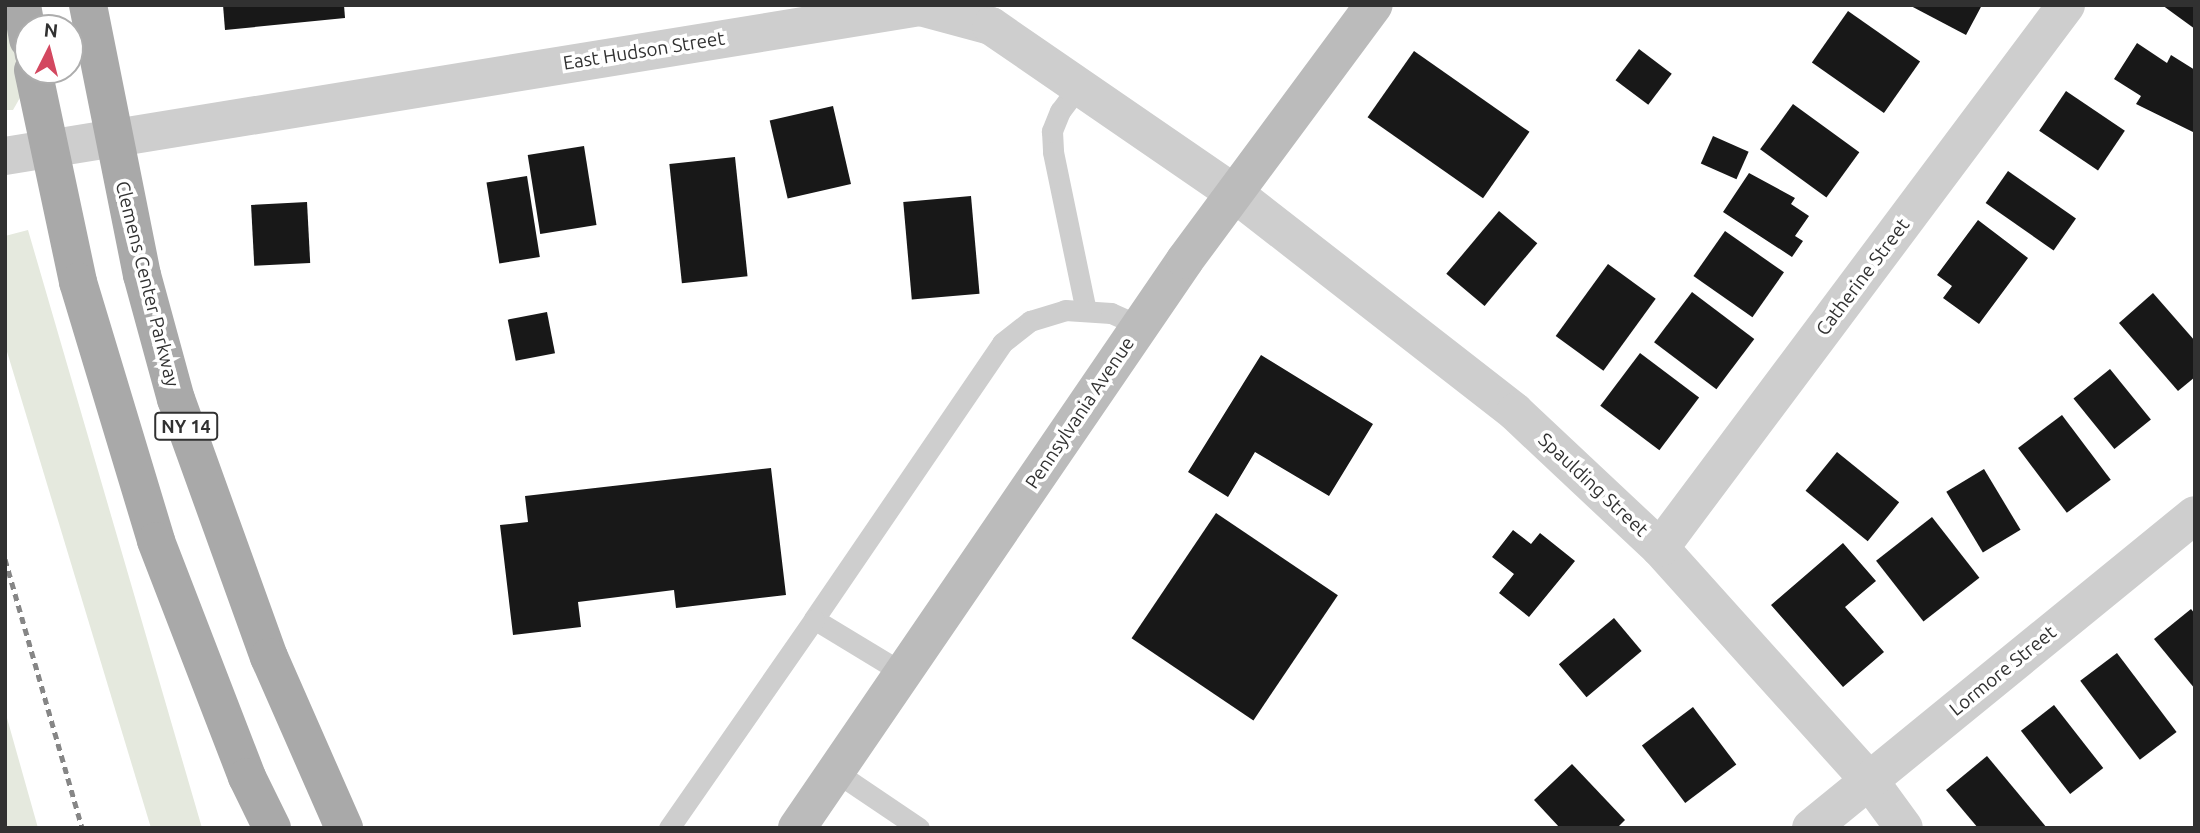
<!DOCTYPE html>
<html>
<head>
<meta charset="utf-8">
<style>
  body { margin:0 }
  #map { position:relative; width:2200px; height:833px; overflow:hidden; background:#fff; font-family:Ubuntu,sans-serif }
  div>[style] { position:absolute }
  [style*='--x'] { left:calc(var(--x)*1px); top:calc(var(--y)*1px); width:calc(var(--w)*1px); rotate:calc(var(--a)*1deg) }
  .green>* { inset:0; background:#e5e9de }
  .building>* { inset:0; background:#181818; transform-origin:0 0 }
  .service>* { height:21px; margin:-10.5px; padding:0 10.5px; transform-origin:10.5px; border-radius:10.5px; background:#cecece }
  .minor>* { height:38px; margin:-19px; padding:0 19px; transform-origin:19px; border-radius:19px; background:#cecece }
  .secondary>* { height:38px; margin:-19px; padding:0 19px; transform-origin:19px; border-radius:19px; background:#bbb }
  .primary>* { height:38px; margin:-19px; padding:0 19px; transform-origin:19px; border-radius:19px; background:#a9a9a9 }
  .rail>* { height:5px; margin-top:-2.5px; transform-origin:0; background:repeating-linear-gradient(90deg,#868686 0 7px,transparent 0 12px) }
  span { translate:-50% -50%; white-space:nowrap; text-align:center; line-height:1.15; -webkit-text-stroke:7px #fff; paint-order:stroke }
  .shield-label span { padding:2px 5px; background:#fff; border:2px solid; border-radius:5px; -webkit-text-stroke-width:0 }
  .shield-label { font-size:18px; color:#313131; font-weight:700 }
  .street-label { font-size:19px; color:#313131 }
  .frame { position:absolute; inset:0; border:7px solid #313131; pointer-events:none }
  .north { position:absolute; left:14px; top:14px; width:70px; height:70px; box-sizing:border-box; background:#fff; border:2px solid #adadad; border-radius:50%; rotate:6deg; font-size:19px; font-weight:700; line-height:28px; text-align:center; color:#313131 }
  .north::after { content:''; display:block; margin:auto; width:24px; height:32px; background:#d34860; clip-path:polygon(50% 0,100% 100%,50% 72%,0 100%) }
</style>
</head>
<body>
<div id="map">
  <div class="green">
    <div style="clip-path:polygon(5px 5px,25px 89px,13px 110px,5px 110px)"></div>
    <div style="clip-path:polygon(28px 230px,202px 828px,151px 828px,5px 345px,5px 236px)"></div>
    <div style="clip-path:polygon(5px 711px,38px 828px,5px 828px)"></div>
  </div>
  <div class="building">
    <div style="clip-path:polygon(223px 5px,344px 5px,345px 18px,225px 30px)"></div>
    <div style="clip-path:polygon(1909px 5px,1982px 5px,1966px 35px)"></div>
    <div style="clip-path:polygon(2162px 5px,2195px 5px,2195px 29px)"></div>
    <div style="left:1848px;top:11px;width:88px;height:63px;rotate:35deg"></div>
    <div style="clip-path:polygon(2137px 43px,2167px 63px,2171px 55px,2195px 70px,2195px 133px,2136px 104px,2141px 96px,2114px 79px)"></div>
    <div style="left:1639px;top:49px;width:41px;height:39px;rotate:37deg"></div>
    <div style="left:1414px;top:51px;width:141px;height:81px;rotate:35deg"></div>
    <div style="left:2066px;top:91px;width:71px;height:48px;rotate:34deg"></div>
    <div style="left:1793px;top:104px;width:82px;height:56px;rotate:36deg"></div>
    <div style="left:833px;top:106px;width:80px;height:65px;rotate:77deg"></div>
    <div style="left:1713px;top:136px;width:39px;height:30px;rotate:24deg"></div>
    <div style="left:584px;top:146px;width:80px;height:57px;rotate:81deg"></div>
    <div style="left:735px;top:157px;width:120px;height:66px;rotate:84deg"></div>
    <div style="left:2008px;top:171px;width:83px;height:39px;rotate:35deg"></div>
    <div style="clip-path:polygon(1749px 173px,1795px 198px,1791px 204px,1809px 216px,1795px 236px,1803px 241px,1792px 257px,1723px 212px)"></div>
    <div style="left:527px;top:176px;width:82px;height:41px;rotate:81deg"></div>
    <div style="left:971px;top:196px;width:98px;height:68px;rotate:85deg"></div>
    <div style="left:307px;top:202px;width:61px;height:56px;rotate:87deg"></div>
    <div style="left:1499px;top:211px;width:50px;height:82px;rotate:40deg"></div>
    <div style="clip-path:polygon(1978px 220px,2028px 258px,1979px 324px,1943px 298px,1952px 286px,1937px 275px)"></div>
    <div style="left:1725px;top:231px;width:72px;height:55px;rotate:35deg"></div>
    <div style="left:1608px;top:264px;width:59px;height:89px;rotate:36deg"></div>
    <div style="left:1692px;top:292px;width:78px;height:63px;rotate:37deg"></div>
    <div style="clip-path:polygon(2153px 293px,2195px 341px,2195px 377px,2178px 391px,2119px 323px)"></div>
    <div style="left:547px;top:312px;width:42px;height:40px;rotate:79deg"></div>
    <div style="left:1640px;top:353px;width:74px;height:66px;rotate:37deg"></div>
    <div style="clip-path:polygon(1261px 355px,1373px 424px,1329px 496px,1255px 452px,1228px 497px,1188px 472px)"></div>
    <div style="left:2110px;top:369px;width:65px;height:47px;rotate:51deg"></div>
    <div style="left:2062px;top:415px;width:81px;height:55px;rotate:53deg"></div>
    <div style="left:1837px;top:452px;width:80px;height:50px;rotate:39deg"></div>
    <div style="clip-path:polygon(771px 468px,786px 595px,676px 608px,674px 590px,578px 602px,581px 627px,513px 635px,500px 525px,528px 522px,525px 496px)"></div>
    <div style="left:1984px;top:469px;width:71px;height:44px;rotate:59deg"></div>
    <div style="left:1216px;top:513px;width:147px;height:151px;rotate:34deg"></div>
    <div style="left:1932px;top:517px;width:77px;height:71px;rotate:52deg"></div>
    <div style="clip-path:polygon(1513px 530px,1531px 544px,1540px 533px,1575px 561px,1529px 617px,1499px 593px,1514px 574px,1492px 557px)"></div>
    <div style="clip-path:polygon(1843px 543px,1876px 581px,1845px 607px,1884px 652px,1843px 687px,1771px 605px)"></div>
    <div style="clip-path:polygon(2191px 609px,2195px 614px,2195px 689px,2154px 639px)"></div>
    <div style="left:1614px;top:618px;width:43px;height:72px;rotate:50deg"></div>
    <div style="left:2117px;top:653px;width:99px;height:46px;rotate:53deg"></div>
    <div style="left:2054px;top:705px;width:80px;height:42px;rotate:52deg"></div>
    <div style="left:1693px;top:707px;width:72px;height:64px;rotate:53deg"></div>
    <div style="clip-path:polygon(1987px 756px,2047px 828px,1978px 828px,1946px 790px)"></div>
    <div style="clip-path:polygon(1572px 764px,1625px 820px,1617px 828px,1560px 828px,1534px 800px)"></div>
  </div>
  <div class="service">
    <div style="--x:1079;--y:86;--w:31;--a:127"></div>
    <div style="--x:1060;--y:111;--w:22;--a:112"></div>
    <div style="--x:1052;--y:131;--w:21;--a:87"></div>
    <div style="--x:1053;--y:152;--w:158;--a:78.3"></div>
    <div style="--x:903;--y:673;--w:104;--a:-148.8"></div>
    <div style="--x:814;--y:619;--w:334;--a:-55.7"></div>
    <div style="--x:1002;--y:343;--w:36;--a:-38"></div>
    <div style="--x:1030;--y:321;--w:37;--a:-17"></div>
    <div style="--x:1065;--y:310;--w:46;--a:3.7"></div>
    <div style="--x:1111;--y:313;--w:32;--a:24"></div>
    <div style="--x:836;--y:772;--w:100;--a:34"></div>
    <div style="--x:669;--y:828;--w:254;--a:-55.2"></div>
  </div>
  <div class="minor">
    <div style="--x:5;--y:156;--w:927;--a:-9.25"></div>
    <div style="--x:920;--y:7;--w:73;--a:15"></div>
    <div style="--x:991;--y:26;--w:295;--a:34.5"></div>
    <div style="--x:1234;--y:193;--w:356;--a:37.9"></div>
    <div style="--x:1515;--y:412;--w:199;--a:43.2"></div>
    <div style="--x:1660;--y:548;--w:312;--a:48"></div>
    <div style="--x:1869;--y:780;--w:59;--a:53.9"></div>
    <div style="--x:1660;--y:548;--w:678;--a:-53.21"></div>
    <div style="--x:1811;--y:828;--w:495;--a:-39.2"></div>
  </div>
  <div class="secondary">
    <div style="--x:797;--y:828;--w:688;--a:-55.66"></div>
    <div style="--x:1185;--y:260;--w:317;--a:-53.5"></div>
  </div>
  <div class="primary">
    <div style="--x:22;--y:5;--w:35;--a:80"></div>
    <div style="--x:88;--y:5;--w:275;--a:78.7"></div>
    <div style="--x:142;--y:275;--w:129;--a:74.7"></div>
    <div style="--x:176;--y:399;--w:274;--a:70.2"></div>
    <div style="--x:269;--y:657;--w:187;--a:66.3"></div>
    <div style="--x:33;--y:70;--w:217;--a:78"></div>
    <div style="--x:78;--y:282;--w:270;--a:73.2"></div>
    <div style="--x:156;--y:541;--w:253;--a:68.9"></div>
    <div style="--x:247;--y:777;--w:57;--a:63.9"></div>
  </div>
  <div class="rail">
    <div style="--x:5;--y:559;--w:280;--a:74"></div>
  </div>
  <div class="shield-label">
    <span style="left:186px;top:426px">NY 14</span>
  </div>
  <div class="street-label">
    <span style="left:644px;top:51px;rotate:-9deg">East Hudson Street</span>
    <span style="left:1863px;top:277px;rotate:-53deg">Catherine Street</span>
    <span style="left:147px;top:284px;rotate:76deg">Clemens Center Parkway</span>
    <span style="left:1080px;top:413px;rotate:-56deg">Pennsylvania Avenue</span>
    <span style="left:1593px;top:485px;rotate:43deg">Spaulding Street</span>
    <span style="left:2003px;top:671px;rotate:-39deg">Lormore Street</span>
  </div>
  <div class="frame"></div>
  <div class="north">N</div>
</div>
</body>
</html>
